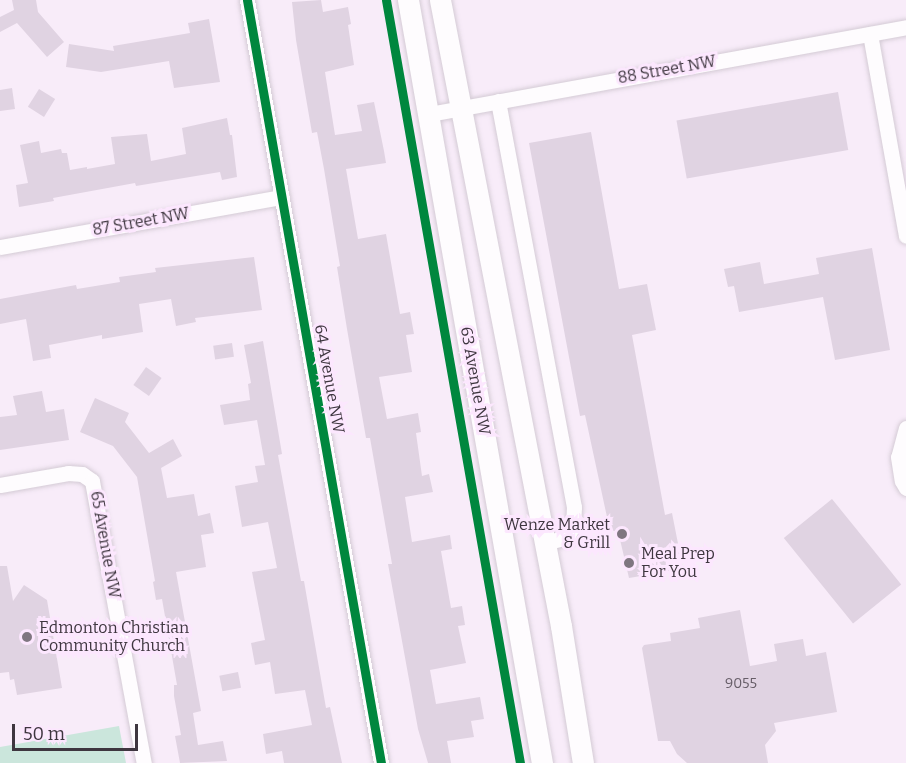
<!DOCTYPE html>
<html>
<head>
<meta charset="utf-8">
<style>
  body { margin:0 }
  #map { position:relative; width:906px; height:763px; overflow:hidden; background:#f8ecf9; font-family:Bitter,serif }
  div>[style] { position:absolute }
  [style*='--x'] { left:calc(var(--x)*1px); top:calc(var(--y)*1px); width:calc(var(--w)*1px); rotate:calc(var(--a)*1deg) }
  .green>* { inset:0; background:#cbe6dc }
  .building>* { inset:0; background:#e0d3e2; transform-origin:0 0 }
  .roads { filter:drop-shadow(0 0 2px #d4cbd5) drop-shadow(0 0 2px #d4cbd5) }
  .minor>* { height:15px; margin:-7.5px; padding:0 7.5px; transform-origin:7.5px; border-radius:7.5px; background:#fefcfe }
  .secondary>* { height:21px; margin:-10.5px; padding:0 10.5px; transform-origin:10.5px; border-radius:10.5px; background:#fefcfe }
  .cycleway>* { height:9px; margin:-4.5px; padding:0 4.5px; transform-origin:4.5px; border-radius:4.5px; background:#00873e }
  .dots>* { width:16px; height:16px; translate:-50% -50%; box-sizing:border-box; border:3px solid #fce7fe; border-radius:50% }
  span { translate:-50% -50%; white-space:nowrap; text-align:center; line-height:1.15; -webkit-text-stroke:6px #fce7fe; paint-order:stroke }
  .number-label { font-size:14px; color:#675e68 }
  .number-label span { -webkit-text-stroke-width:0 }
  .street-label { font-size:16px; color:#3e363f }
  .poi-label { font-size:16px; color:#3e363f }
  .right { translate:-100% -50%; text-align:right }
  .left { translate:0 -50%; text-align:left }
  .scale { position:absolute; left:12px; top:724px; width:126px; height:27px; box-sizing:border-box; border:3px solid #3e363f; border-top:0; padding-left:8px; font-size:18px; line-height:21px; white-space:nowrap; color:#3e363f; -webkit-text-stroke:4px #fce7fe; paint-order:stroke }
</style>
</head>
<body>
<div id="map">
  <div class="green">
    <div style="clip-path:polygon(119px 726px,126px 763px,0 763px,0 747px)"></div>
  </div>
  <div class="building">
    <div style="clip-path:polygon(12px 0,36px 0,38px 12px,64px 42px,47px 57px,17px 23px,0 32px,0 17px,14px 10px)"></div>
    <div style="clip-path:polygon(321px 0,323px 12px,348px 7px,351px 24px,348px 25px,354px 65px,325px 72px,335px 135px,362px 131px,357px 105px,374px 102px,384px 151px,386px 163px,346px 169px,358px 239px,386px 234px,400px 314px,410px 312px,414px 334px,406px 335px,412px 372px,379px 377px,387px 419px,418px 413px,421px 432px,416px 433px,422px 476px,429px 474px,433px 492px,405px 497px,412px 542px,450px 535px,452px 549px,441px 551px,451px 608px,462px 606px,465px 625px,458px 626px,466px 663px,430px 670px,436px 704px,480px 697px,484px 719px,471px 721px,474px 737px,447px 741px,451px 763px,428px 763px,418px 729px,388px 564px,392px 564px,384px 518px,370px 438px,366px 438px,347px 329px,337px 267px,340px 266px,324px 169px,317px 132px,312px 133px,296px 40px,292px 2px)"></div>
    <div style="clip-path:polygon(209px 19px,220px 82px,174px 88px,169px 61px,101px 72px,66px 67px,69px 44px,114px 51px,113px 46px,190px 33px,188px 23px)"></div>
    <div style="clip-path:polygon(12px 88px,15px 109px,0 111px,0 90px)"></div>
    <div style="left:39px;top:89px;width:19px;height:21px;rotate:32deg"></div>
    <div style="left:838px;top:92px;width:59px;height:164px;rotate:80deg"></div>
    <div style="clip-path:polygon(227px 118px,230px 135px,232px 135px,237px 177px,222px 180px,220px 172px,136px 186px,135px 183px,53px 198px,54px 201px,19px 207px,16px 185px,28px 183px,20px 145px,39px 141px,41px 153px,61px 149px,62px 153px,67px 153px,70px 170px,87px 167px,87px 169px,115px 164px,111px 137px,147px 134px,151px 161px,186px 154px,182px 128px)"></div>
    <div style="clip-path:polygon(591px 132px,619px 289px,647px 284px,656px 330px,632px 335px,665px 515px,672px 513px,683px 569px,629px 578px,618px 531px,610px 531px,585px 415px,580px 416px,529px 143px)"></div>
    <div style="clip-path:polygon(872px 248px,890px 350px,835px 360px,823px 297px,739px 312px,734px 286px,728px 287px,724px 269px,760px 262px,764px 284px,819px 274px,816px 258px)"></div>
    <div style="clip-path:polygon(254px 257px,262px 310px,195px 318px,196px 322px,176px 326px,171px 299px,139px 304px,143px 332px,102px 339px,102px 335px,49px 345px,51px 358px,33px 361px,26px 319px,0 324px,0 299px,76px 285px,77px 289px,120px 282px,119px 277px,156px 272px,155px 268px)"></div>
    <div style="clip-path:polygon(263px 341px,282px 454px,278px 455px,301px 581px,304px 581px,326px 708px,330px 707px,342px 763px,284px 763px,282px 751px,266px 754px,263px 734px,312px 725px,305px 690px,275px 694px,270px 662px,255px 665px,251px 643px,265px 640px,252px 572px,277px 568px,268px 522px,242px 527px,235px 486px,258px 482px,255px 466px,265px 465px,257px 420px,224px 425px,220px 405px,250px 400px,248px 384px,251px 383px,244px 345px)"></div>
    <div style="left:232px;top:343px;width:14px;height:19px;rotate:82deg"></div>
    <div style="left:146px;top:367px;width:19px;height:22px;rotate:35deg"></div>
    <div style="clip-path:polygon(42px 391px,46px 412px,64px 409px,69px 440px,0 450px,0 417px,17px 415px,13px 396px)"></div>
    <div style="clip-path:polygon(95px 398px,129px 413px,125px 422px,149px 453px,173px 439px,182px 456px,161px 468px,167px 498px,194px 494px,198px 516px,210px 513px,214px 533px,201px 535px,206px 567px,176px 572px,201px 711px,193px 713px,198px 745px,223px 741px,227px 761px,180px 763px,175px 736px,181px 735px,174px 696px,174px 685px,177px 685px,162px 599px,156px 600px,153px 582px,155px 581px,137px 477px,113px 446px,80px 432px)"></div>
    <div style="left:832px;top:499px;width:110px;height:62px;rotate:51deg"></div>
    <div style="clip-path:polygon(0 566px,7px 566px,13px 601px,24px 585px,47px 600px,62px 688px,17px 695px,14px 679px,10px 680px,9px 672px,0 673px)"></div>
    <div style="clip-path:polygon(740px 610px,750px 666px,777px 661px,774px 644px,803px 639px,806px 656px,826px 652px,837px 712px,774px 723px,776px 731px,765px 745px,768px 763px,687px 763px,677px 754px,670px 741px,658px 741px,642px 648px,644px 645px,671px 641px,670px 633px,700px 628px,698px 618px)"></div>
    <div style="left:238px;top:672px;width:16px;height:19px;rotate:79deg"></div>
  </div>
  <div class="roads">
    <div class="minor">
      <div style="--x:247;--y:0;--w:775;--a:80.04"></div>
      <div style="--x:870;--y:34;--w:205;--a:79.9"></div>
      <div style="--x:498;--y:101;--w:413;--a:79.4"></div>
      <div style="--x:574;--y:507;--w:19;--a:93"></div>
      <div style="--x:573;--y:526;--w:13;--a:119"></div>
      <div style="--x:567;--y:537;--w:24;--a:165"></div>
      <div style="--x:429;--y:114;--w:485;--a:-10.3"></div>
      <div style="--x:0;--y:247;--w:286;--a:-10.1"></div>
      <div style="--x:906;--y:428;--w:30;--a:105"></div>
      <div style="--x:898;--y:457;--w:24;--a:81"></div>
      <div style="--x:902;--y:481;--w:8;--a:60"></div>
      <div style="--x:0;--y:485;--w:69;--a:-10"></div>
      <div style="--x:68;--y:473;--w:14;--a:4"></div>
      <div style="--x:82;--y:474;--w:12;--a:35"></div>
      <div style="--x:92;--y:481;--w:287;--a:79.6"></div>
    </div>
    <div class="secondary">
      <div style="--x:408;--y:0;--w:775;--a:80.04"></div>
      <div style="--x:440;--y:0;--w:638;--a:79.06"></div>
      <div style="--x:561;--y:626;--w:139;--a:80.9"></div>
    </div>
  </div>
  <div class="cycleway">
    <div style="--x:247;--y:0;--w:775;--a:80.04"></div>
    <div style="--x:386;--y:0;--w:775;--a:80.04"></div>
  </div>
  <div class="dots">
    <div style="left:622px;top:534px;background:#7f7680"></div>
    <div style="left:629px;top:563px;background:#7f7680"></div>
    <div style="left:27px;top:637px;background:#7f7680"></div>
  </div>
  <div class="number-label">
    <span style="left:741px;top:684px">9055</span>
  </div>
  <div class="street-label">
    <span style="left:667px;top:70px;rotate:-10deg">88 Street NW</span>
    <span style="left:141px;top:222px;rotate:-10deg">87 Street NW</span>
    <span style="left:329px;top:379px;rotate:80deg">64 Avenue NW</span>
    <span style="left:475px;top:381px;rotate:80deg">63 Avenue NW</span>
    <span style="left:105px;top:545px;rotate:80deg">65 Avenue NW</span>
  </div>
  <div class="poi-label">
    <span class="right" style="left:610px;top:534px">Wenze Market<br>&amp; Grill</span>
    <span class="left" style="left:641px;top:563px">Meal Prep<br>For You</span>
    <span class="left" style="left:39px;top:637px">Edmonton Christian<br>Community Church</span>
  </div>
  <div class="scale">50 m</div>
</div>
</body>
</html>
